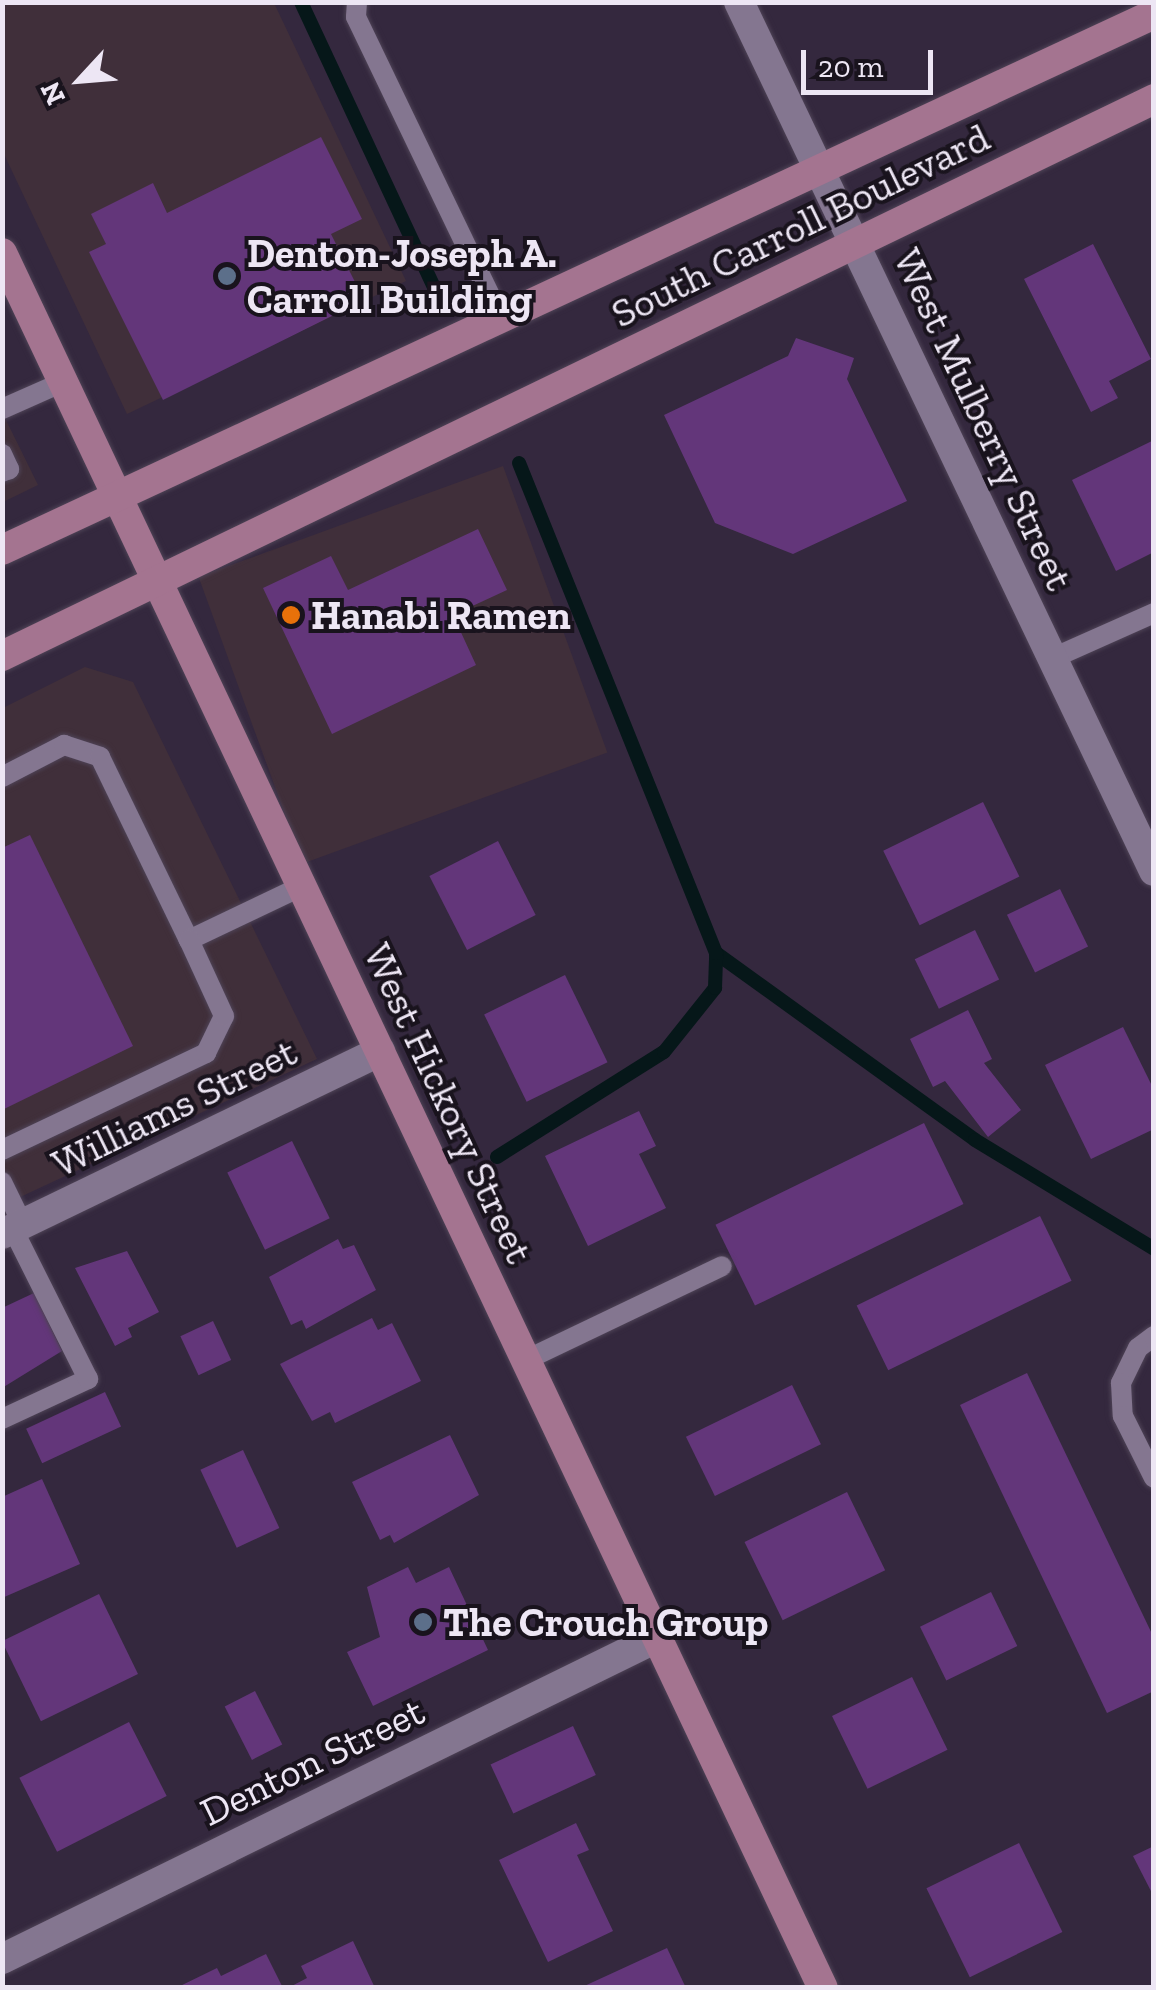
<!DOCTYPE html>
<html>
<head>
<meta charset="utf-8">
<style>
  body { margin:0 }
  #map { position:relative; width:1156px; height:1990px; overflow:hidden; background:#34283e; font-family:"Zilla Slab",serif }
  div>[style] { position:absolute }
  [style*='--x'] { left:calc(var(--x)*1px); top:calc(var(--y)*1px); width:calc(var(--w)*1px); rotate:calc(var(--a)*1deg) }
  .commercial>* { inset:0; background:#402f3a; transform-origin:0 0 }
  .stream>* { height:14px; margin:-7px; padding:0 7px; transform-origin:7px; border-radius:7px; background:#061719 }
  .building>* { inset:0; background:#63367a; transform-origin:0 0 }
  .roads { filter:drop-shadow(0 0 2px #4e4356) drop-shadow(0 0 2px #4e4356) }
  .lane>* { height:20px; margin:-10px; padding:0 10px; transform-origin:10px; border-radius:10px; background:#847690 }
  .street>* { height:30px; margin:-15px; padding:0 15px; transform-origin:15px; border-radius:15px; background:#847690 }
  .secondary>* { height:30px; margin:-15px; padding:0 15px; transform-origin:15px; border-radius:15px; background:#a47490 }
  .dots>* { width:28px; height:28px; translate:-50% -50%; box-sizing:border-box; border:5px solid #19131d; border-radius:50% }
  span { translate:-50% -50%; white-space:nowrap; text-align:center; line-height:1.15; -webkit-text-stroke:8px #19131d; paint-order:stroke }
  .street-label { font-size:40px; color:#ede6f4 }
  .poi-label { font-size:40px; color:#ede6f4; font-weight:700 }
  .left { translate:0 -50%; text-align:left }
  .frame { position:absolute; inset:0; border:5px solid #ede6f4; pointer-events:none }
  .north { position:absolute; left:30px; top:30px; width:100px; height:100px; -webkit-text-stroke:8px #19131d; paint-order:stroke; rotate:244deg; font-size:28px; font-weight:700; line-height:40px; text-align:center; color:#ede6f4 }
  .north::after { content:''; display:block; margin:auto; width:35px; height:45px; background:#ede6f4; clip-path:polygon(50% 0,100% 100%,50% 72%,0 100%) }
  .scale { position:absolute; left:801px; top:50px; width:132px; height:45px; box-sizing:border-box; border:5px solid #ede6f4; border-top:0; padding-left:12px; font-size:30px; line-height:35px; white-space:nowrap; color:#ede6f4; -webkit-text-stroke:8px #19131d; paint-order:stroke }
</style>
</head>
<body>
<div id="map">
  <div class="commercial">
    <div style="clip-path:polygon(3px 3px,274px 3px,406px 281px,127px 414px,3px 152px)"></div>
    <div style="clip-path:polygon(2px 412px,38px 485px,3px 502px,2px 502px)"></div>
    <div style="left:503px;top:466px;width:305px;height:324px;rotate:70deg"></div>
    <div style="clip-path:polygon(85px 667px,133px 682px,317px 1059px,3px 1205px,3px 708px)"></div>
  </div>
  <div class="stream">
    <div style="--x:301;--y:2;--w:317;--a:65"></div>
    <div style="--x:716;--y:953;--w:319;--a:35.8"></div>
    <div style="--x:975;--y:1140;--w:210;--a:31.3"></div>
    <div style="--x:497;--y:1157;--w:197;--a:-32.2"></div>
    <div style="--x:664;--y:1052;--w:82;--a:-51.4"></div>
    <div style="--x:715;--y:988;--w:35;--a:-88"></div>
    <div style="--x:716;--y:953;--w:528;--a:-111.9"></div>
  </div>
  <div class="building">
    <div style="clip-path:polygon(321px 137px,362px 219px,331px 234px,364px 300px,163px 400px,89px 252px,106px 244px,91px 214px,153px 183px,167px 213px)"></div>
    <div style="clip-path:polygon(1093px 244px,1151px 359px,1109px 381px,1118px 398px,1091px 412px,1024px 279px)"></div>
    <div style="clip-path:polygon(796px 338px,854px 358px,847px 379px,907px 501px,793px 554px,715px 523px,664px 415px,788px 356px)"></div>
    <div style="clip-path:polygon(1154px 440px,1154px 552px,1116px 571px,1072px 480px)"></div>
    <div style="clip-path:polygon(478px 529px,507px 590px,453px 615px,476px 665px,332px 734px,263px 588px,331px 556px,348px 590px)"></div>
    <div style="left:983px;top:802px;width:83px;height:111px;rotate:64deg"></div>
    <div style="clip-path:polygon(30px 835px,133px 1046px,2px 1110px,2px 848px)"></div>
    <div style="left:498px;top:841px;width:83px;height:77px;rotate:63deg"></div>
    <div style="left:1060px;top:889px;width:64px;height:59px;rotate:64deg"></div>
    <div style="left:975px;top:930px;width:55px;height:67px;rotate:64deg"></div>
    <div style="left:565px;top:975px;width:97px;height:90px;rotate:64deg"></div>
    <div style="clip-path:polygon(968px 1010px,992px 1059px,984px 1063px,1021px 1110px,988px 1137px,945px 1081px,933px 1087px,910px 1039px)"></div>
    <div style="clip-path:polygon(1123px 1027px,1154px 1090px,1154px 1129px,1091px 1159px,1045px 1065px)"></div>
    <div style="clip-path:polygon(639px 1111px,656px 1146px,639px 1154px,666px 1208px,588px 1246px,545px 1156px)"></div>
    <div style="left:924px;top:1123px;width:90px;height:232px;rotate:64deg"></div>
    <div style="left:292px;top:1141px;width:86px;height:72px;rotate:64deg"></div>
    <div style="left:1040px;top:1216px;width:72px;height:204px;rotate:64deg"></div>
    <div style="clip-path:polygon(338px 1239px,343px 1249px,354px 1245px,376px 1290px,306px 1329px,302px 1320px,291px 1325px,269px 1277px)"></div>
    <div style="clip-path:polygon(127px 1251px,159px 1312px,128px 1328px,132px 1337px,115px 1346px,75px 1268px)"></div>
    <div style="clip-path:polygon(34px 1293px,62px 1351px,2px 1388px,2px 1308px)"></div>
    <div style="clip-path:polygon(372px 1318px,378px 1330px,392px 1323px,421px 1381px,335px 1423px,330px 1412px,312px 1421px,280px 1364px)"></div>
    <div style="left:213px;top:1321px;width:43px;height:36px;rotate:65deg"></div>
    <div style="clip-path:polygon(1027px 1373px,1154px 1638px,1154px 1691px,1107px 1713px,960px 1405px)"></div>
    <div style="left:792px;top:1385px;width:66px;height:118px;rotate:64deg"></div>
    <div style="left:105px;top:1392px;width:38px;height:87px;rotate:65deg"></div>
    <div style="clip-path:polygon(450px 1435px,479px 1495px,394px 1543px,390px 1535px,380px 1540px,352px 1482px)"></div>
    <div style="left:243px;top:1450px;width:86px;height:47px;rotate:65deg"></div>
    <div style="clip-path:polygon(42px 1479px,80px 1564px,2px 1598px,2px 1497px)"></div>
    <div style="left:847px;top:1492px;width:87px;height:114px;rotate:64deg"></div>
    <div style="clip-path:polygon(408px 1567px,416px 1583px,449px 1567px,488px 1650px,373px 1706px,347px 1652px,380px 1637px,367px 1587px)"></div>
    <div style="left:991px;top:1592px;width:60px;height:79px;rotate:64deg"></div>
    <div style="left:99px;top:1594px;width:89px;height:108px;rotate:64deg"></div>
    <div style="left:912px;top:1677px;width:81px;height:89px;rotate:64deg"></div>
    <div style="left:255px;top:1691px;width:60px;height:34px;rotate:63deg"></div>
    <div style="left:129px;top:1722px;width:83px;height:123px;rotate:63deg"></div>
    <div style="left:573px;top:1726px;width:54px;height:91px;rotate:65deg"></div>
    <div style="clip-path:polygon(576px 1823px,589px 1850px,577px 1855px,613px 1931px,548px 1962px,499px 1860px)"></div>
    <div style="left:1019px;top:1843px;width:99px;height:103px;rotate:64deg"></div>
    <div style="clip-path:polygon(1154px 1846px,1154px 1897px,1133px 1856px)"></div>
    <div style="clip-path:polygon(353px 1941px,375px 1988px,288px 1988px,307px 1978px,301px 1966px)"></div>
    <div style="clip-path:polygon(667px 1948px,686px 1988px,580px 1988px)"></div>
    <div style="clip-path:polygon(266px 1954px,283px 1988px,176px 1988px,217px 1968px,221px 1976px)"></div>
  </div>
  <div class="roads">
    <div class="lane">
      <div style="--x:357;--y:2;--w:15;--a:94"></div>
      <div style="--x:356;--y:17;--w:332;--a:64.3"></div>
      <div style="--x:2;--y:409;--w:67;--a:-23.9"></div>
      <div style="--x:2;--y:454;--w:17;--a:65"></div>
      <div style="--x:9;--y:469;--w:8;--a:157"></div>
      <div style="--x:1053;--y:658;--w:111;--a:-24"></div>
      <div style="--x:2;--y:777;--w:70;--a:-27.3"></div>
      <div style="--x:64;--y:745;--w:38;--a:18"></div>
      <div style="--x:100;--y:757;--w:203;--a:64.1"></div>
      <div style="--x:189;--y:940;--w:125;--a:-25.5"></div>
      <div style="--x:2;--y:1150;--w:226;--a:-25.4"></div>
      <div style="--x:206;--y:1053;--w:41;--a:-64.1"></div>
      <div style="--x:224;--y:1016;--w:84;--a:-114.7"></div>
      <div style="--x:2;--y:1182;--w:48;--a:64"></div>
      <div style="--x:1154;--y:1336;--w:20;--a:143"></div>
      <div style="--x:1138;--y:1348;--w:39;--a:116"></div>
      <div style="--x:1121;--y:1383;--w:33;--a:87"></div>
      <div style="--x:1123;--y:1416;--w:69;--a:63.4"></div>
      <div style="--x:526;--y:1360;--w:217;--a:-25.6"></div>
      <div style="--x:2;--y:1419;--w:95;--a:-24.9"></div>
      <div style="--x:88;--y:1379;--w:168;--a:-116.6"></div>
    </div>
    <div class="street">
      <div style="--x:739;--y:2;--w:963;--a:64.47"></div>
      <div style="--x:2;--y:1234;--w:420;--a:-25.8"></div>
      <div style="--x:2;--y:1959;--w:731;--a:-26.14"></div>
    </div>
    <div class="secondary">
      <div style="--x:2;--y:253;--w:1919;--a:64.68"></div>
      <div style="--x:2;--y:550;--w:1271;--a:-24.95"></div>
      <div style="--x:2;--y:656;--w:1280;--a:-25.8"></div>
    </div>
  </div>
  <div class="dots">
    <div style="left:227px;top:276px;background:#5c6f8a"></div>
    <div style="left:291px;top:615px;background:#e8710a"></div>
    <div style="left:423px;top:1622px;background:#5c6f8a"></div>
  </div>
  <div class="street-label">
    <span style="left:800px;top:225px;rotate:-26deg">South Carroll Boulevard</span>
    <span style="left:984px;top:419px;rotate:65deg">West Mulberry Street</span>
    <span style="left:449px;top:1103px;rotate:65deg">West Hickory Street</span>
    <span style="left:174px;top:1107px;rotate:-26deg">Williams Street</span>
    <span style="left:312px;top:1761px;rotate:-26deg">Denton Street</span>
  </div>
  <div class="poi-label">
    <span class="left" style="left:247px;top:276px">Denton-Joseph A.<br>Carroll Building</span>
    <span class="left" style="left:311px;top:615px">Hanabi Ramen</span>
    <span class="left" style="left:443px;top:1622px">The Crouch Group</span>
  </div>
  <div class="frame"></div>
  <div class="north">N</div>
  <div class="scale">20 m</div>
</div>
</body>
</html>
